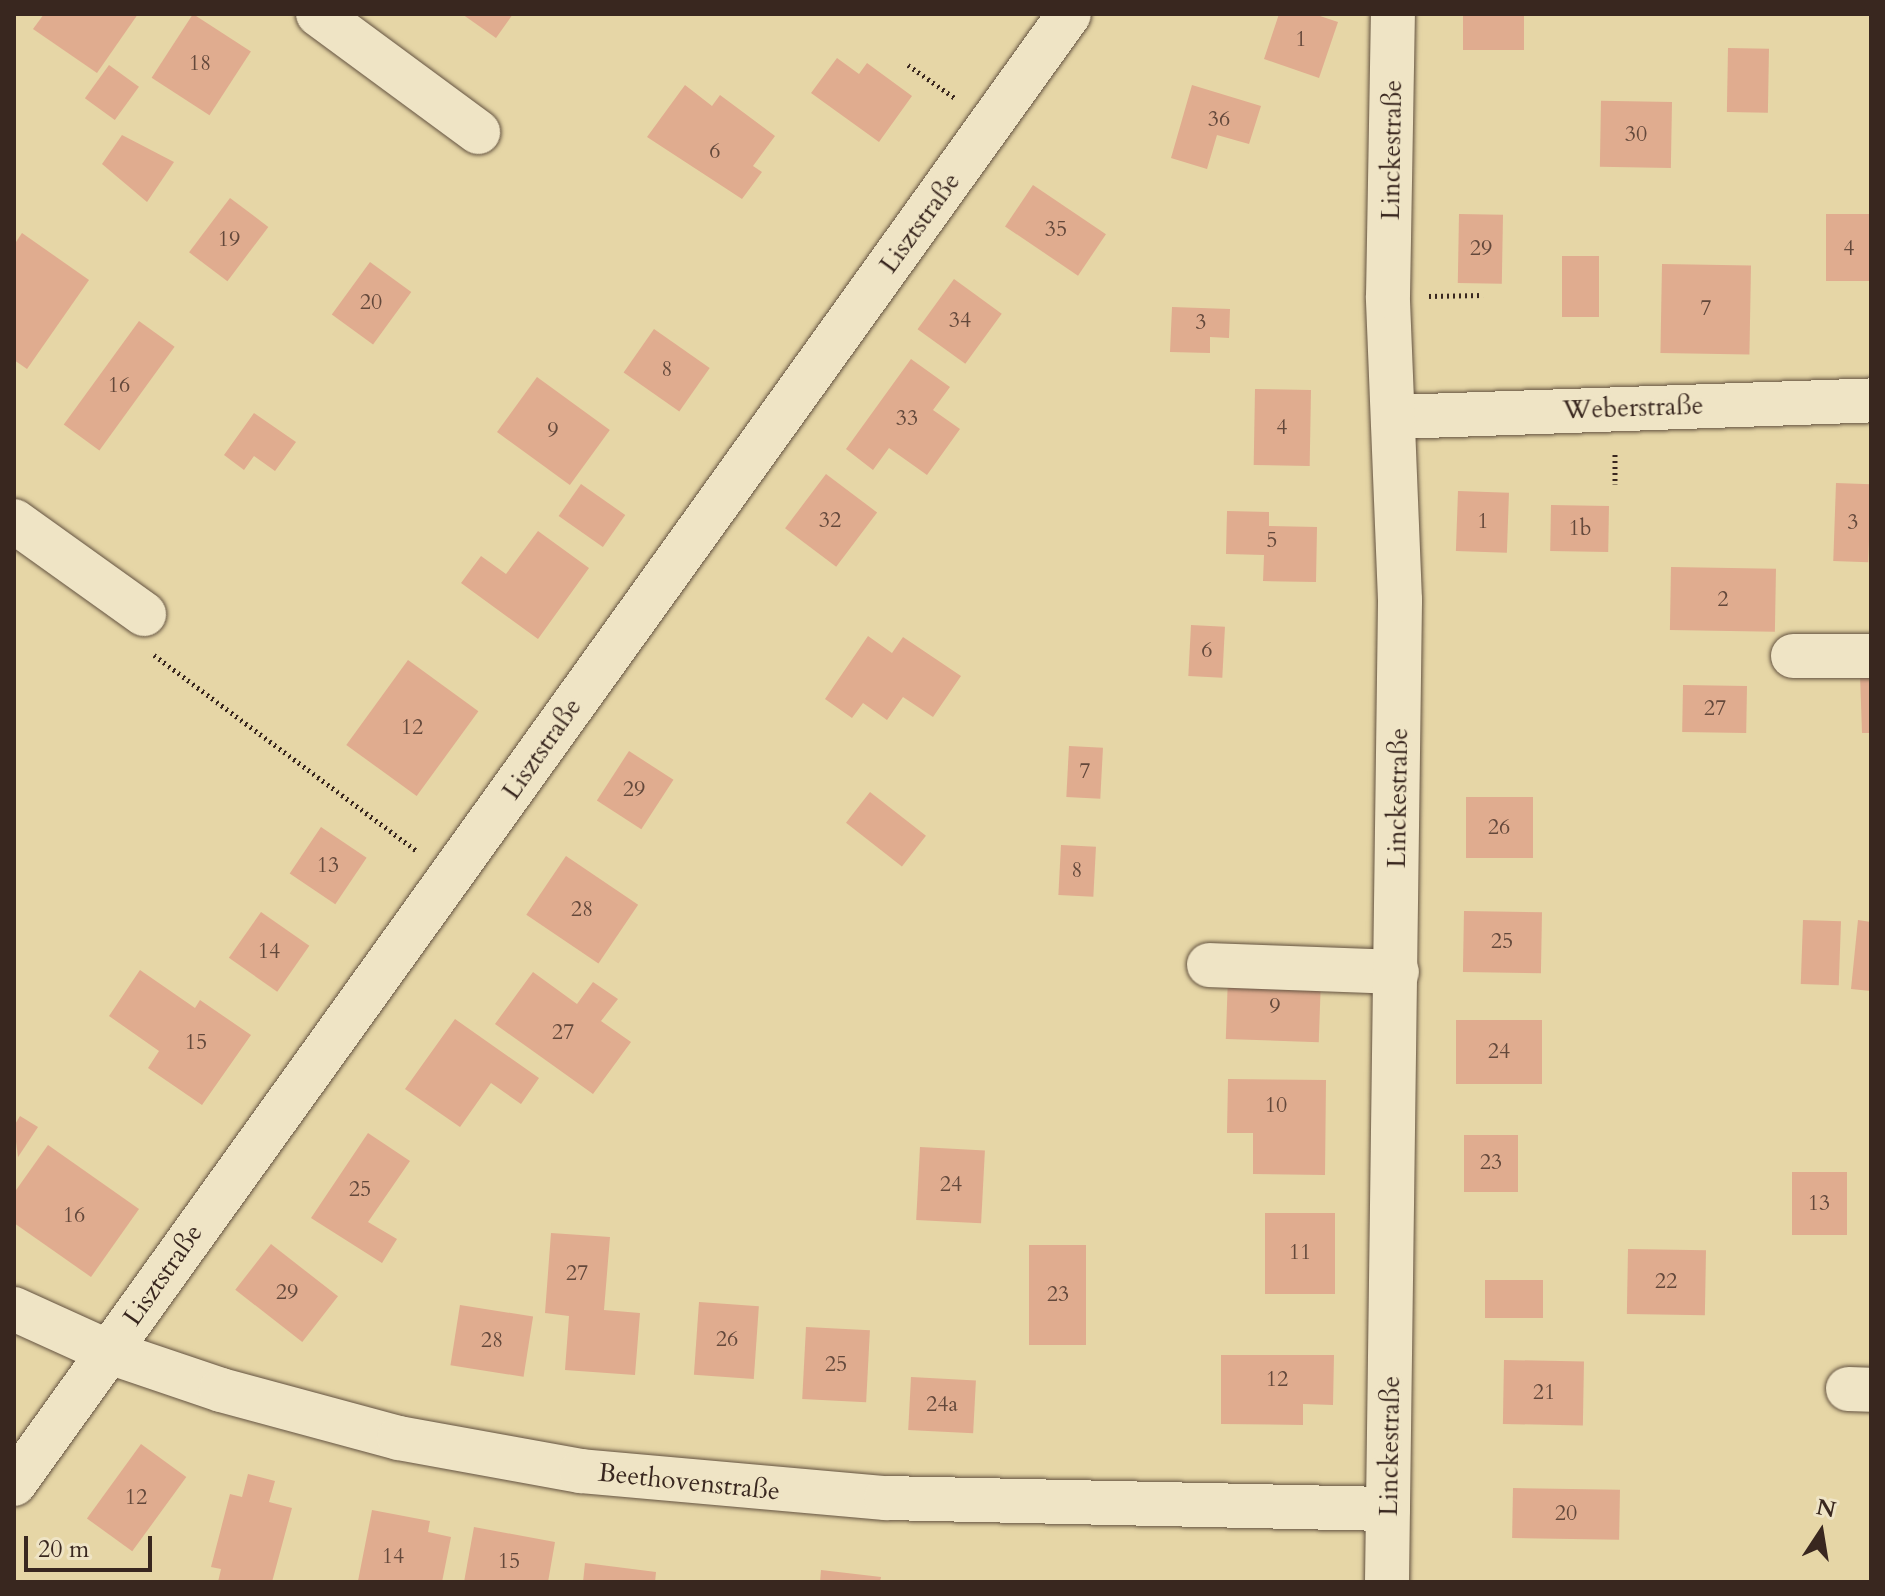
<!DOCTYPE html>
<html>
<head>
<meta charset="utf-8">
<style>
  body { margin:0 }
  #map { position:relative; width:1885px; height:1596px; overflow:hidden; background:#e6d6a6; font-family:Cardo,serif }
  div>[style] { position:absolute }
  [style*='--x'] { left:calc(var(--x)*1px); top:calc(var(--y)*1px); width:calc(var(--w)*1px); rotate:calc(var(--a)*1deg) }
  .building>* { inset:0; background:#e0ac8f; transform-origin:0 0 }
  .path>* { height:5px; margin-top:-2.5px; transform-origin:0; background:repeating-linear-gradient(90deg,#39271f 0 2px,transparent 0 6px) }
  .roads { filter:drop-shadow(0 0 2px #645341) drop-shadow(0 0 2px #645341) }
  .minor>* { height:44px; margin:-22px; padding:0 22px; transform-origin:22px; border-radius:22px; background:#efe4c5 }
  span { translate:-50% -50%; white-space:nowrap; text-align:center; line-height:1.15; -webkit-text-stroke:6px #efe4c5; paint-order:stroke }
  .number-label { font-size:22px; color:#63483b }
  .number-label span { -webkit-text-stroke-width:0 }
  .street-label { font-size:26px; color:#39271f }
  .frame { position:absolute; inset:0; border:16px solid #39271f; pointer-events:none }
  .north { position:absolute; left:1781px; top:1492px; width:80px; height:80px; -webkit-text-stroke:6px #efe4c5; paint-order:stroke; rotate:12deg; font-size:22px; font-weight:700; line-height:32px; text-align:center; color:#39271f }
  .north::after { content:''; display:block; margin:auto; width:28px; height:36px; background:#39271f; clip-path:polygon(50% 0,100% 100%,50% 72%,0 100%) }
  .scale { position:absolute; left:24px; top:1536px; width:128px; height:36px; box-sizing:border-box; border:4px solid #39271f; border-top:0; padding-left:10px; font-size:24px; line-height:28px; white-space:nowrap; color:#39271f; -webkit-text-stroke:6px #efe4c5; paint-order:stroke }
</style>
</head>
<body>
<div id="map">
  <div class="building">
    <div style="clip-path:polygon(44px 14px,138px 14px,97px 73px,33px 29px)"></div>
    <div style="left:193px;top:14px;width:69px;height:76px;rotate:33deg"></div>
    <div style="clip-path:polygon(462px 14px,513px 14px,496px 38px)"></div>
    <div style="clip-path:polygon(1279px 14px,1314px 14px,1338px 22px,1319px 78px,1264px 59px)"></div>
    <div style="left:1463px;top:14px;width:61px;height:36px"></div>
    <div style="left:1728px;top:48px;width:41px;height:64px;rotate:1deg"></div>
    <div style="clip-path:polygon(837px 58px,859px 74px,867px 63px,912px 96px,879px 142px,811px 93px)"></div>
    <div style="left:109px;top:65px;width:37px;height:41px;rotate:36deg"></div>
    <div style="clip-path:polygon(685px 85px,712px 106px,720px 95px,775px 136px,753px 166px,762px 172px,742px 199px,647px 137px)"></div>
    <div style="clip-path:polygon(1192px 85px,1261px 106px,1249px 144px,1217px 135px,1207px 169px,1171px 158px)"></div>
    <div style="left:1672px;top:102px;width:66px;height:71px;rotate:91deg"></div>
    <div style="clip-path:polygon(122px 135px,174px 162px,147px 202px,102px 164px)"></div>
    <div style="left:1033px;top:185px;width:88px;height:50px;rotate:34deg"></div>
    <div style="left:230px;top:198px;width:48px;height:68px;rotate:37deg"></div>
    <div style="left:1459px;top:214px;width:44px;height:69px;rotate:1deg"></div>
    <div style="left:1871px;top:214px;width:67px;height:45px;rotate:90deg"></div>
    <div style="clip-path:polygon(22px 233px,89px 280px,27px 369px,14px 360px,14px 245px)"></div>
    <div style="left:1562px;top:256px;width:37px;height:61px"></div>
    <div style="left:370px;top:262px;width:51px;height:65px;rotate:36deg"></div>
    <div style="left:1662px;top:264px;width:89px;height:89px;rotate:1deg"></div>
    <div style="left:954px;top:279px;width:59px;height:62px;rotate:36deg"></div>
    <div style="clip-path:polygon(1172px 307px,1230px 309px,1229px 338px,1210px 337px,1210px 353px,1170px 352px)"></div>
    <div style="left:139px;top:321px;width:44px;height:128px;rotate:36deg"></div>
    <div style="left:654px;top:329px;width:68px;height:53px;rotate:35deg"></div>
    <div style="clip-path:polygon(911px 359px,950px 387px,933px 410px,960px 429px,927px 475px,889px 448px,873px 470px,846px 449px)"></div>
    <div style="left:537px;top:377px;width:90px;height:68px;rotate:36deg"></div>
    <div style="left:1255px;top:389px;width:56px;height:76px;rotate:1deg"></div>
    <div style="clip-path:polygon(254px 413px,296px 442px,275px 471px,254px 456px,244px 470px,224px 455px)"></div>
    <div style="left:826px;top:474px;width:64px;height:68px;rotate:37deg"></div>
    <div style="left:1836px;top:483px;width:35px;height:78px;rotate:2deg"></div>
    <div style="left:581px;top:484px;width:54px;height:39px;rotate:35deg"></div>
    <div style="left:1458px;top:491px;width:51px;height:60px;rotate:2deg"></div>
    <div style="left:1551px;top:505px;width:58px;height:46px;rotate:1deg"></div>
    <div style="clip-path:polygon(1227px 511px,1269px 512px,1269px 526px,1317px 527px,1316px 582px,1263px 581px,1264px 555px,1226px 554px)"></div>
    <div style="clip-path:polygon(538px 531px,589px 568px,538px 639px,461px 583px,481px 556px,506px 574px)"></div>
    <div style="left:1671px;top:567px;width:105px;height:63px;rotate:1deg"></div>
    <div style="left:1191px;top:625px;width:34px;height:51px;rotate:3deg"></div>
    <div style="clip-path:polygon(868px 636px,892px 653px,903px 637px,961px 676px,933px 717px,903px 697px,887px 720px,863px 703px,852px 718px,825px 699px)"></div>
    <div style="left:408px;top:660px;width:87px;height:105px;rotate:36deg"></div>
    <div style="clip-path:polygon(1860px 674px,1871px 674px,1871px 733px,1862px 733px)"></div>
    <div style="left:1683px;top:685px;width:64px;height:47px;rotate:1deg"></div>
    <div style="left:1069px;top:746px;width:34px;height:51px;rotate:3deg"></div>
    <div style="left:629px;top:751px;width:53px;height:59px;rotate:33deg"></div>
    <div style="left:870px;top:792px;width:71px;height:39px;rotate:38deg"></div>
    <div style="left:1466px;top:797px;width:67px;height:61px"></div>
    <div style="left:321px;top:827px;width:55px;height:56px;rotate:34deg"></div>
    <div style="left:1061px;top:845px;width:35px;height:50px;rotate:3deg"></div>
    <div style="left:566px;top:856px;width:87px;height:71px;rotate:34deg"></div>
    <div style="left:1464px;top:911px;width:78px;height:61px;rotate:1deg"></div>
    <div style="left:261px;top:912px;width:59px;height:56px;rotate:35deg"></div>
    <div style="left:1803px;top:920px;width:38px;height:64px;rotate:2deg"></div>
    <div style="clip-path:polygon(1858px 920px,1871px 922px,1871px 991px,1851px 989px)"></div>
    <div style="clip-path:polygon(140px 970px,195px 1008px,200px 1000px,251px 1035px,202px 1105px,148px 1068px,159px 1051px,109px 1016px)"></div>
    <div style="clip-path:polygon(533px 972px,577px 1004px,593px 982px,618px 999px,601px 1021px,631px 1042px,593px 1094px,495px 1024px)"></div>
    <div style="left:1228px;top:976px;width:93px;height:63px;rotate:2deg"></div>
    <div style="clip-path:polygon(455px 1019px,539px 1078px,521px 1104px,491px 1083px,460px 1127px,405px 1089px)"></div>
    <div style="left:1456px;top:1020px;width:86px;height:64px"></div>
    <div style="clip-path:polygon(1228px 1079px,1326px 1080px,1325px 1175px,1253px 1174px,1253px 1133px,1227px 1133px)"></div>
    <div style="clip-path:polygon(20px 1116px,38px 1127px,18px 1157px,14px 1126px)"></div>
    <div style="clip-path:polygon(368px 1133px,410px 1161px,368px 1222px,397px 1239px,382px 1263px,311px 1218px)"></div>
    <div style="left:1518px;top:1135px;width:57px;height:54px;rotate:90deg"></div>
    <div style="clip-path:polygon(48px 1145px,139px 1209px,91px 1277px,14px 1223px,14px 1193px)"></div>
    <div style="left:920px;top:1147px;width:65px;height:73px;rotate:3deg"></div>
    <div style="left:1847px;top:1172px;width:63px;height:55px;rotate:90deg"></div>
    <div style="left:1265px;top:1213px;width:70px;height:81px"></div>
    <div style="clip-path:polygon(551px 1233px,610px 1237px,604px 1310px,640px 1313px,635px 1375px,565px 1370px,569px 1316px,545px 1313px)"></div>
    <div style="left:271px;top:1244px;width:85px;height:58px;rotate:38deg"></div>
    <div style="left:1086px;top:1245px;width:100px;height:57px;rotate:90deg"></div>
    <div style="left:1628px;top:1249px;width:78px;height:65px;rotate:1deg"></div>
    <div style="left:1485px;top:1280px;width:58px;height:38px"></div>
    <div style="left:699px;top:1302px;width:60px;height:73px;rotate:4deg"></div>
    <div style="left:460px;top:1305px;width:74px;height:61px;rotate:9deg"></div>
    <div style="left:806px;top:1327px;width:64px;height:72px;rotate:3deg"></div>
    <div style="clip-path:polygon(1221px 1355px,1334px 1355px,1333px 1405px,1303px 1404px,1303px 1425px,1221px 1424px)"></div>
    <div style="left:1504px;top:1360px;width:80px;height:64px;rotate:1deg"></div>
    <div style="left:911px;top:1377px;width:65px;height:53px;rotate:3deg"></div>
    <div style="left:141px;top:1444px;width:56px;height:92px;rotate:36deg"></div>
    <div style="clip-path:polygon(248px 1474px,275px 1481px,269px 1502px,292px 1508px,272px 1582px,218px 1582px,221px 1569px,211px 1567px,230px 1494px,242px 1497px)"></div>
    <div style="left:1513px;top:1488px;width:107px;height:50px;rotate:1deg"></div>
    <div style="clip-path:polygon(372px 1510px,430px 1521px,428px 1532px,451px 1537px,442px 1582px,358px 1581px)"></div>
    <div style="clip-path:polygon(474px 1527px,555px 1542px,548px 1582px,464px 1582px)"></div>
    <div style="clip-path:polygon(585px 1563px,656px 1572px,655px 1582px,583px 1582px)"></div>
    <div style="clip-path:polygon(821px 1570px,881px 1577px,880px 1582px,820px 1582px)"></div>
  </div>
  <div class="path">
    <div style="--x:908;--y:65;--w:57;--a:35.1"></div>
    <div style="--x:1429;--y:296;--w:54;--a:-1.1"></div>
    <div style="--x:1615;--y:454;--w:30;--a:90"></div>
    <div style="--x:154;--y:655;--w:327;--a:36.7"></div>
  </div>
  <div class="roads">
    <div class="minor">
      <div style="--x:318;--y:14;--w:199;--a:36.4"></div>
      <div style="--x:1396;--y:417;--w:475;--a:-2"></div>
      <div style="--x:14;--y:521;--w:160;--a:35.6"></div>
      <div style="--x:1793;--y:656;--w:78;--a:0"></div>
      <div style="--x:1209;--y:965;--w:188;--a:2.1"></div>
      <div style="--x:14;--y:1309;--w:104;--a:24.4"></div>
      <div style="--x:109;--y:1352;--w:118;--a:18.7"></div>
      <div style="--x:221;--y:1390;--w:184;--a:15.1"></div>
      <div style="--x:399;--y:1438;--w:185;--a:10.3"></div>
      <div style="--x:581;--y:1471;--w:306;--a:5.1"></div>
      <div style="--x:886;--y:1498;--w:502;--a:1.26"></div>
      <div style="--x:1848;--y:1389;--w:23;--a:2"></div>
      <div style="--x:14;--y:1484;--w:1809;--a:-54.33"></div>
      <div style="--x:1387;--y:1582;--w:982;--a:-89.24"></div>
      <div style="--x:1400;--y:600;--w:304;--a:-92.3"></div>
      <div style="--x:1388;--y:296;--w:282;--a:-89"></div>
    </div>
  </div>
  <div class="number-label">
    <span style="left:1301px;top:40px">1</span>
    <span style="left:200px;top:64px">18</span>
    <span style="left:1219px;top:120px">36</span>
    <span style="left:1636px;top:135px">30</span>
    <span style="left:715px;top:152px">6</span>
    <span style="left:1056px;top:230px">35</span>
    <span style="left:229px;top:240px">19</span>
    <span style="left:1481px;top:249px">29</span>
    <span style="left:1849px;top:249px">4</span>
    <span style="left:371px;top:303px">20</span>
    <span style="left:1706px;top:309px">7</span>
    <span style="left:960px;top:321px">34</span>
    <span style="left:1201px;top:323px">3</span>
    <span style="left:667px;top:370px">8</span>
    <span style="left:119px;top:386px">16</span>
    <span style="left:907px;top:419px">33</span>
    <span style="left:1282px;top:428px">4</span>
    <span style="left:553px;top:431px">9</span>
    <span style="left:830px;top:521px">32</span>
    <span style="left:1483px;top:522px">1</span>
    <span style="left:1853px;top:523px">3</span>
    <span style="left:1580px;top:529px">1b</span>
    <span style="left:1272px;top:541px">5</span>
    <span style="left:1723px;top:600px">2</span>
    <span style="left:1207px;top:651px">6</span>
    <span style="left:1715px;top:709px">27</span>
    <span style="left:412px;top:728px">12</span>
    <span style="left:1085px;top:772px">7</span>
    <span style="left:634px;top:790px">29</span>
    <span style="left:1499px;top:828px">26</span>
    <span style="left:328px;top:866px">13</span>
    <span style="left:1077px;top:871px">8</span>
    <span style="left:582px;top:910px">28</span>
    <span style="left:1502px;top:942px">25</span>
    <span style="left:269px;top:952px">14</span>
    <span style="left:1275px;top:1007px">9</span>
    <span style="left:563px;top:1033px">27</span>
    <span style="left:196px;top:1043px">15</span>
    <span style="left:1499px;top:1052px">24</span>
    <span style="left:1276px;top:1106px">10</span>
    <span style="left:1491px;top:1163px">23</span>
    <span style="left:951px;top:1185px">24</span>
    <span style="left:360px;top:1190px">25</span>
    <span style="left:1819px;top:1204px">13</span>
    <span style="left:74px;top:1216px">16</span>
    <span style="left:1300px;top:1253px">11</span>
    <span style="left:577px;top:1274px">27</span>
    <span style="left:1666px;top:1282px">22</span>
    <span style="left:287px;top:1293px">29</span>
    <span style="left:1058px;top:1295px">23</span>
    <span style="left:727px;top:1340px">26</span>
    <span style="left:492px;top:1341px">28</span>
    <span style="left:836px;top:1365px">25</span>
    <span style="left:1277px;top:1380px">12</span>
    <span style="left:1544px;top:1393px">21</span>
    <span style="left:942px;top:1405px">24a</span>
    <span style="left:136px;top:1498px">12</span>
    <span style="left:1566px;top:1514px">20</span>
    <span style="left:393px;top:1557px">14</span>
    <span style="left:509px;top:1562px">15</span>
  </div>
  <div class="street-label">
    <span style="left:1392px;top:150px;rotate:-89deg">Linckestraße</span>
    <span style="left:920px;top:223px;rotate:-54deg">Lisztstraße</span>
    <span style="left:1633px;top:408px;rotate:-2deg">Weberstraße</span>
    <span style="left:542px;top:749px;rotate:-55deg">Lisztstraße</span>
    <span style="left:1398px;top:798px;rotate:-89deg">Linckestraße</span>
    <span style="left:163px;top:1275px;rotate:-55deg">Lisztstraße</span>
    <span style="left:1390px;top:1446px;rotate:-89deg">Linckestraße</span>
    <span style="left:689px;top:1482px;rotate:6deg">Beethovenstraße</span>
  </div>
  <div class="frame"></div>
  <div class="north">N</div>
  <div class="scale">20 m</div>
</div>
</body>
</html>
